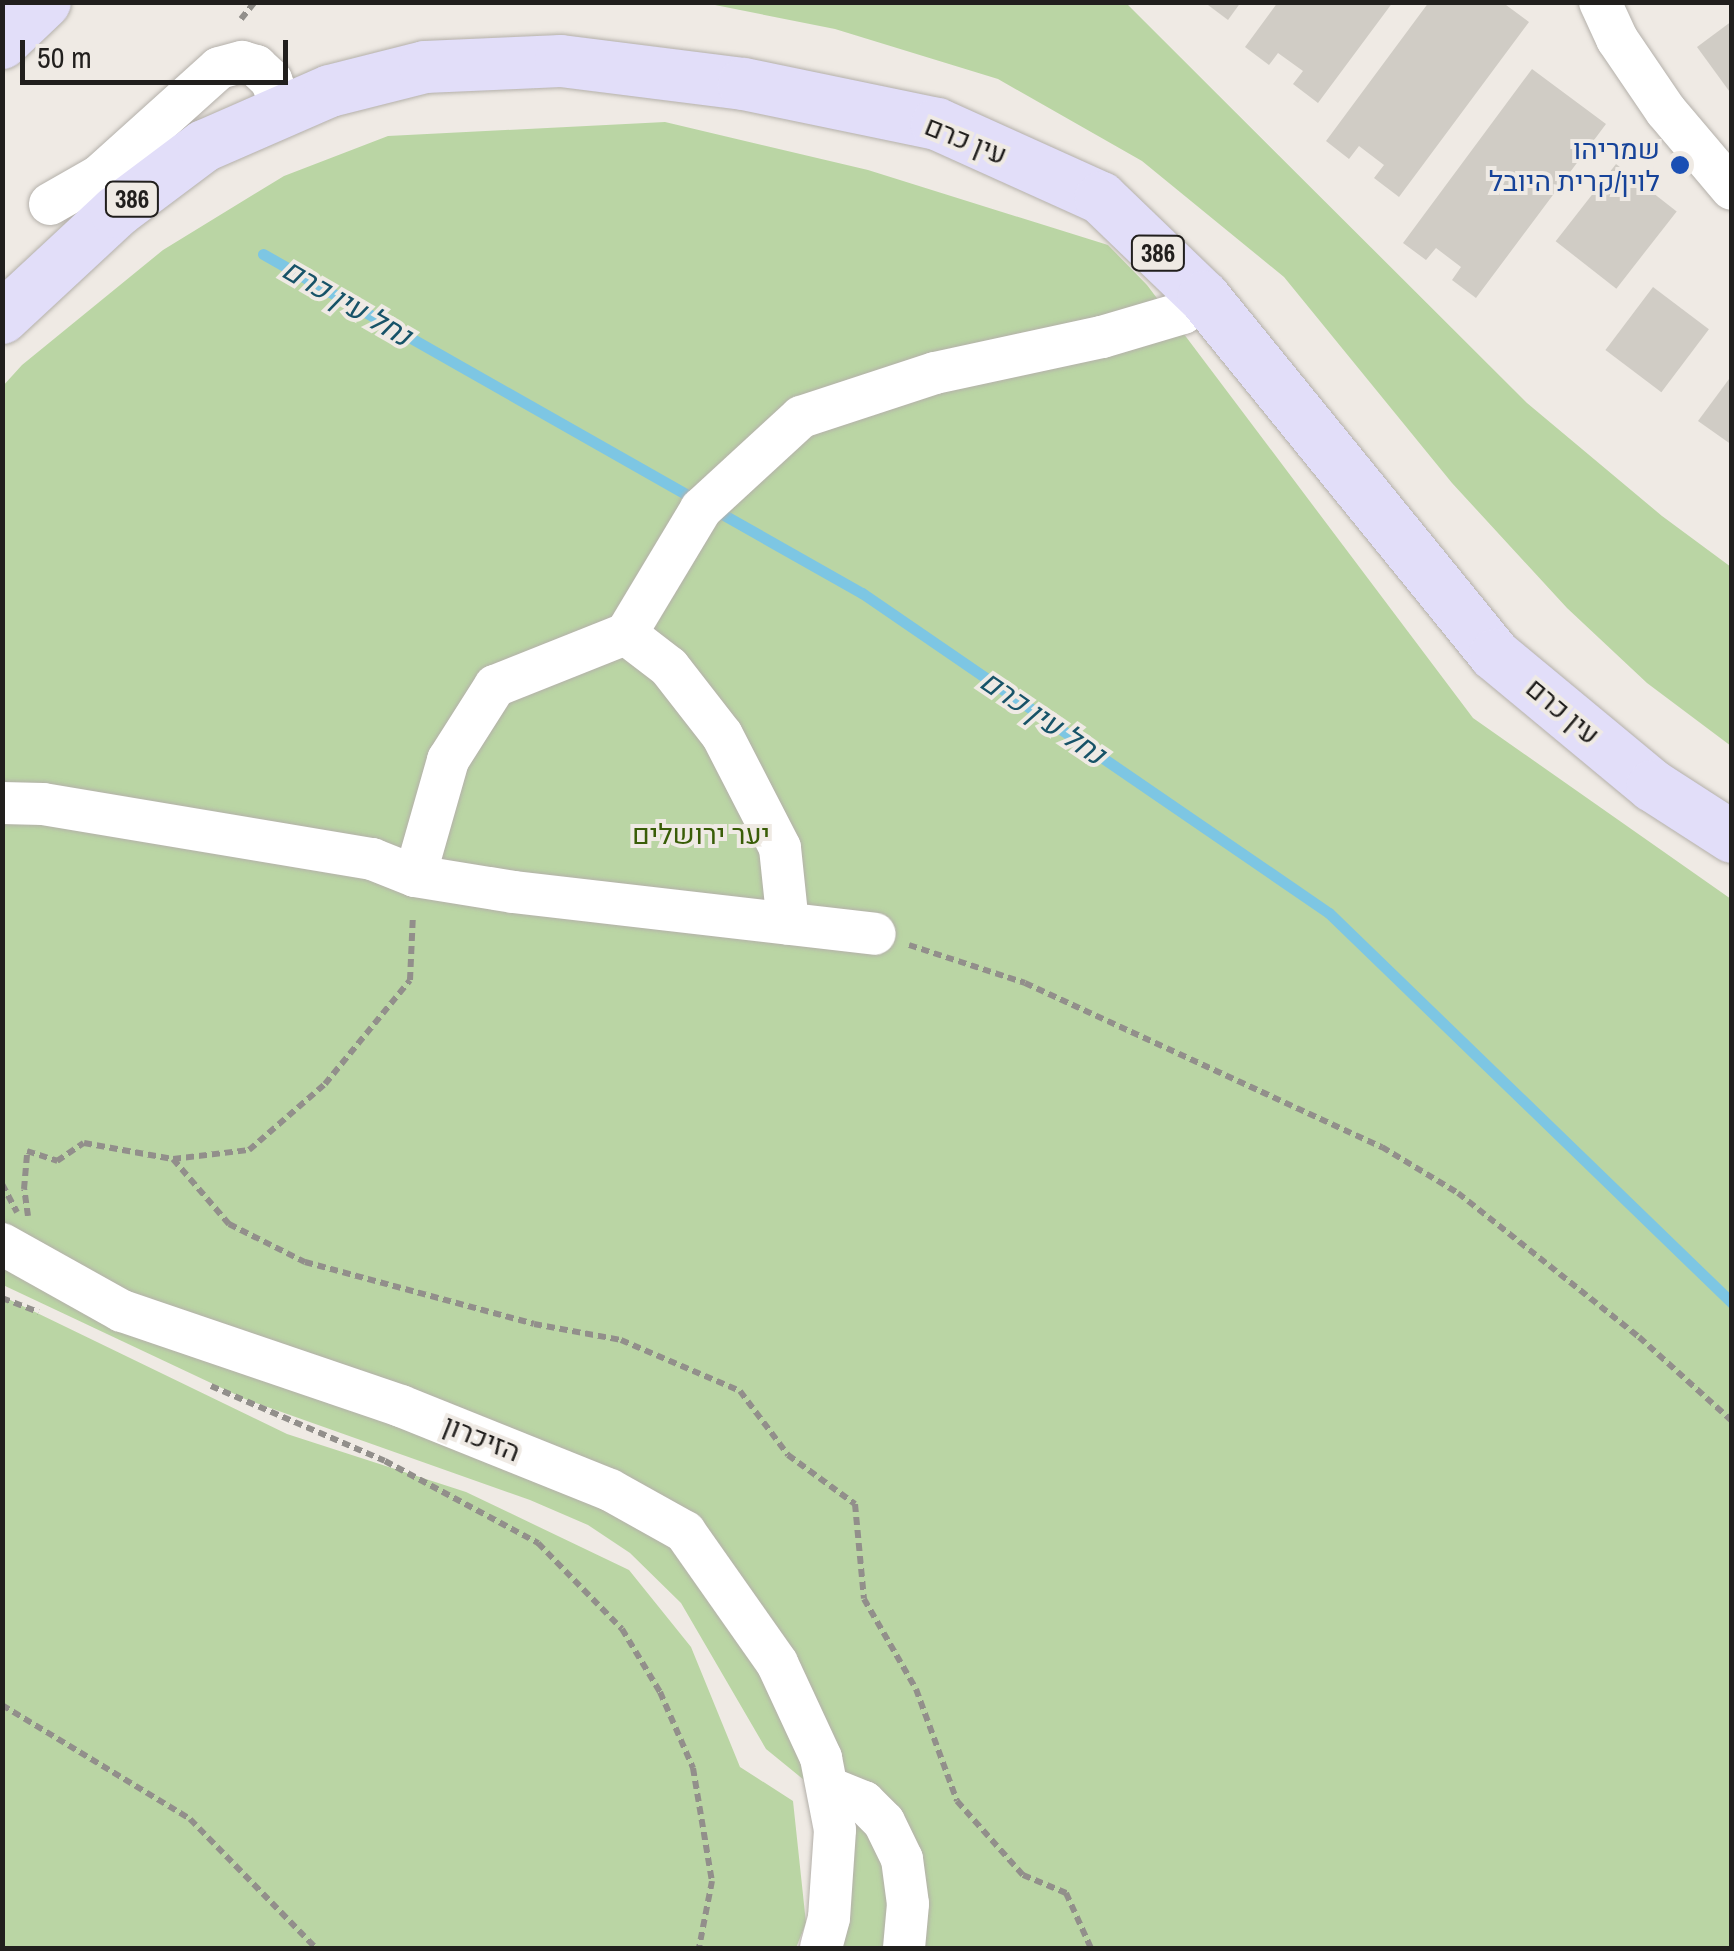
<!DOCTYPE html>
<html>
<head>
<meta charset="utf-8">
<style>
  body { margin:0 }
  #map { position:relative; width:1734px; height:1951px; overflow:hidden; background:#efeae4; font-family:"Archivo Narrow",Heebo,sans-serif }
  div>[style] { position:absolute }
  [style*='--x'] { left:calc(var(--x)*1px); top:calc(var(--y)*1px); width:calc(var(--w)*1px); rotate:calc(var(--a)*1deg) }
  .green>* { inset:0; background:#bad5a4 }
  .stream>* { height:11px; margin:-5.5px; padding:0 5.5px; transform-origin:5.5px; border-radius:5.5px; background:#7dc6e3 }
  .building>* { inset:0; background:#d0ccc5; transform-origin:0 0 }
  .path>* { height:6px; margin-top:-3px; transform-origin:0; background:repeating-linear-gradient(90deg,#928f8b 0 8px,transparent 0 13px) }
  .roads { filter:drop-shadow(0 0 2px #b4b0aa) drop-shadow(0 0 2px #b4b0aa) }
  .minor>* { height:42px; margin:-21px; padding:0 21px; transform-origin:21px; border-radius:21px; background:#fff }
  .major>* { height:52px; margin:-26px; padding:0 26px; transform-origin:26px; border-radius:26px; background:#e2def9 }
  .dots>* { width:28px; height:28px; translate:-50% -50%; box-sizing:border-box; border:5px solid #efeae4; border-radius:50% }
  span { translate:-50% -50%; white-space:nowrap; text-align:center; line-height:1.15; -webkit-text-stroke:8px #efeae4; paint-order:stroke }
  .shield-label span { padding:2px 8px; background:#efeae4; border:2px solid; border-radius:8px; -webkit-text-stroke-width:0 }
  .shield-label { font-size:25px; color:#211f1d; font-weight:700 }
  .street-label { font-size:28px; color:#211f1d }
  .transit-label { font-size:28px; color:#164399 }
  .right { translate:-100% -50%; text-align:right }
  .park-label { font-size:28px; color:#395d07 }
  .water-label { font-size:30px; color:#175368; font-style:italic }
  .frame { position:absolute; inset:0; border:5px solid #211f1d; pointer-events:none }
  .scale { position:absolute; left:20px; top:40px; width:268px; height:45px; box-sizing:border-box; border:5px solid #211f1d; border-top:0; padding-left:12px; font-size:30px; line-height:35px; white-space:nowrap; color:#211f1d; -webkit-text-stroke:8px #efeae4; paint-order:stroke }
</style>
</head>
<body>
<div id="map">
  <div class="green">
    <div style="clip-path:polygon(705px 3px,1126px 3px,1527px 403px,1662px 516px,1731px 567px,1731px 746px,1647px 683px,1567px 608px,1452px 483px,1284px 277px,1142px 161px,998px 79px,835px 29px)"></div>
    <div style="clip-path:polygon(665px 122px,868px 170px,1108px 245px,1147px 285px,1473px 718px,1731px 899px,1731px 1948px,842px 1948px,847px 1815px,766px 1749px,681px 1603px,630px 1553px,588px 1525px,530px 1500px,245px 1399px,3px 1285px,2px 387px,22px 365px,163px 250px,284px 176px,388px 136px)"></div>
    <div style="clip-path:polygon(2px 1296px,287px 1434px,466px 1492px,629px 1570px,691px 1647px,740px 1767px,793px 1801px,806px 1923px,796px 1948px,3px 1948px)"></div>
  </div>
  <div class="stream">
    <div style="--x:263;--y:254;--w:500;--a:29.59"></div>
    <div style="--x:715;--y:510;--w:169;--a:29.5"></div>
    <div style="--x:862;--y:593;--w:566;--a:34.42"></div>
    <div style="--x:1329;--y:913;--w:561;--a:44.06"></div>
  </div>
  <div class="building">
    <div style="clip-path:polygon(1204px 2px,1241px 2px,1228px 20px)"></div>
    <div style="clip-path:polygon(1278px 2px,1393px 2px,1318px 103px,1293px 84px,1303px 71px,1278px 53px,1269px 65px,1245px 47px)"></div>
    <div style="clip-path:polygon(1429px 2px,1502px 2px,1529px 22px,1399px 197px,1374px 178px,1384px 165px,1359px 146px,1349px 159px,1326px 141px)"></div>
    <div style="clip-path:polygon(1732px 21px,1732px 95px,1697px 47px)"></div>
    <div style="clip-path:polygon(1532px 69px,1606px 124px,1476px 298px,1452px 280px,1461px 267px,1436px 248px,1426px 260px,1403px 243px)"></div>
    <div style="left:1616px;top:164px;width:77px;height:98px;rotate:38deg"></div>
    <div style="left:1653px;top:287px;width:70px;height:79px;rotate:37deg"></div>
    <div style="clip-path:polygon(1732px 375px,1732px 445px,1698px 421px)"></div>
  </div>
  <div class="path">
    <div style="--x:241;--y:19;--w:22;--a:-51"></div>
    <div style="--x:909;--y:945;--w:122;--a:18.1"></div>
    <div style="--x:1025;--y:983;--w:393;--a:24.7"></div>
    <div style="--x:1382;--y:1147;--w:89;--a:31.2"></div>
    <div style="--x:1458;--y:1193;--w:231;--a:38.5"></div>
    <div style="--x:1639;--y:1337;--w:125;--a:42.1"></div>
    <div style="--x:173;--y:1159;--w:86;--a:49.3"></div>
    <div style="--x:229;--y:1224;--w:85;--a:26.6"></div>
    <div style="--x:305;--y:1262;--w:237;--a:15.1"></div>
    <div style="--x:534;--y:1324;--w:88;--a:10.4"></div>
    <div style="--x:621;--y:1340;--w:129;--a:23.2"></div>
    <div style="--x:740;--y:1391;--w:80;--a:53.1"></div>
    <div style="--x:788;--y:1455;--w:83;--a:36.2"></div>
    <div style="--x:855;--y:1504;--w:95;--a:84.6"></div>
    <div style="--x:864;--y:1599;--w:104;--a:60"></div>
    <div style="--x:916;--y:1689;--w:119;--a:69.9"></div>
    <div style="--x:957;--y:1801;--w:99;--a:48.3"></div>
    <div style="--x:1023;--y:1875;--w:47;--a:22.7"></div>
    <div style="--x:1066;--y:1893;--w:60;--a:65.6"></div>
    <div style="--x:2;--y:1184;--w:32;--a:62"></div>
    <div style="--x:28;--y:1216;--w:27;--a:-98"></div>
    <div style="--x:24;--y:1189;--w:38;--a:-85"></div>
    <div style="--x:27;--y:1151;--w:32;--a:18"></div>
    <div style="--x:57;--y:1161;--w:32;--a:-34"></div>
    <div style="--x:84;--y:1143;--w:90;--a:10.2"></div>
    <div style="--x:173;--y:1159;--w:77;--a:-6.8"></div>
    <div style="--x:249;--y:1150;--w:101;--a:-41"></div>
    <div style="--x:325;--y:1084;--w:134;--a:-50.7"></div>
    <div style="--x:410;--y:980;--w:65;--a:-87.4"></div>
    <div style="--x:2;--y:1298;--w:39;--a:21"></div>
    <div style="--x:211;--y:1386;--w:189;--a:23.3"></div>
    <div style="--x:385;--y:1461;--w:174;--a:28.2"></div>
    <div style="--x:538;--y:1543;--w:120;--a:45.7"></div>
    <div style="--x:622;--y:1629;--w:74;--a:58.9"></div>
    <div style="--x:660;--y:1692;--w:83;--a:66.5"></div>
    <div style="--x:693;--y:1768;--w:115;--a:80.5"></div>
    <div style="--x:712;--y:1881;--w:68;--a:101"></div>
    <div style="--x:2;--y:1705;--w:220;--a:31.2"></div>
    <div style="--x:190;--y:1819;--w:180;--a:45.7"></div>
  </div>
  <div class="roads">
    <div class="minor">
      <div style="--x:1600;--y:2;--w:41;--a:65.3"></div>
      <div style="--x:1617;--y:39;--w:87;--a:55.8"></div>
      <div style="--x:1666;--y:111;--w:102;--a:49.8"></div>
      <div style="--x:50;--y:204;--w:56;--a:-29.7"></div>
      <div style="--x:99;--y:176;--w:161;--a:-42"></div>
      <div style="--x:219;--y:68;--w:24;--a:-15"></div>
      <div style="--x:242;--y:62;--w:15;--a:16"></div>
      <div style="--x:256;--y:66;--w:21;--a:43"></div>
      <div style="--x:271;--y:80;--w:31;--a:68"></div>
      <div style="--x:626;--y:634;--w:54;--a:37.5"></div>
      <div style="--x:669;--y:667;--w:86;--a:52.1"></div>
      <div style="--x:722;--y:735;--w:127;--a:62.8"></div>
      <div style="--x:780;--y:848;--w:76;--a:84"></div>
      <div style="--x:2;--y:803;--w:41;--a:1.4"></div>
      <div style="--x:43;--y:804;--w:334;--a:9.5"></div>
      <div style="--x:372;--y:859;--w:46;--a:21.6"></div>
      <div style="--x:415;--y:876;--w:100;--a:9.2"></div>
      <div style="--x:514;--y:892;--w:363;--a:6.6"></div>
      <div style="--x:415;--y:876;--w:121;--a:-74.1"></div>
      <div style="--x:448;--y:760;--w:88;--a:-57.6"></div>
      <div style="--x:495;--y:686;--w:141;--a:-21.7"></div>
      <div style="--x:626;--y:634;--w:146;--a:-59"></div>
      <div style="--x:701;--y:509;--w:136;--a:-42.6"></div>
      <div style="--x:801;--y:417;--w:141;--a:-18.2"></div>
      <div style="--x:935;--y:373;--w:171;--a:-12.2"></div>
      <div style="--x:1102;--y:337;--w:84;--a:-16.5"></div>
      <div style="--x:1183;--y:313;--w:26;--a:-37"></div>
      <div style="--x:2;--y:1244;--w:137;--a:29.2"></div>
      <div style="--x:122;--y:1311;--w:295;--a:18.8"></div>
      <div style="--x:401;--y:1406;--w:225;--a:21.9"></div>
      <div style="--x:610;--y:1490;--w:86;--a:29.2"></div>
      <div style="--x:685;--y:1532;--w:160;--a:54.9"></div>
      <div style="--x:777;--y:1663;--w:105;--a:65.1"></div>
      <div style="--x:821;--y:1758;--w:73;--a:79"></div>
      <div style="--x:835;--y:1830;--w:88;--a:93.9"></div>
      <div style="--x:829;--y:1918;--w:31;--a:105"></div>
      <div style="--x:829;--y:1788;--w:38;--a:22"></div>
      <div style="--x:864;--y:1802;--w:28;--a:45"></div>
      <div style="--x:884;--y:1822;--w:41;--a:64.1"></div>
      <div style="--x:902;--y:1859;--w:45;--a:82.4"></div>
      <div style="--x:908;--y:1904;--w:44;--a:95.2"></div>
    </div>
    <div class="major">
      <div style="--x:2;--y:43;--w:59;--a:-43.6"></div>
      <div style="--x:2;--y:318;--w:156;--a:-42.9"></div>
      <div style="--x:116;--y:212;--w:110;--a:-36.9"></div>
      <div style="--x:204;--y:146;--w:137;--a:-23.6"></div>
      <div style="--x:330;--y:91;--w:98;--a:-14.2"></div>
      <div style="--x:425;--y:67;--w:136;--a:-2.5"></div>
      <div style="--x:561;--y:61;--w:184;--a:7.2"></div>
      <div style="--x:744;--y:84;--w:197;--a:11.7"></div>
      <div style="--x:937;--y:124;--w:180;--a:24.3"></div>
      <div style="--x:1101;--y:198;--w:143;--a:43.9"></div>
      <div style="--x:1204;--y:297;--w:461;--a:50.9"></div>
      <div style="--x:1495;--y:655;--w:205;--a:39.7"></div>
      <div style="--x:1653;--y:786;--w:94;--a:32.8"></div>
    </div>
  </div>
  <div class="dots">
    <div style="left:1680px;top:165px;background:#1a4fb4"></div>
  </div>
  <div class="shield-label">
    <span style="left:132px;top:199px">386</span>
    <span style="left:1158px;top:253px">386</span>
  </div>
  <div class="street-label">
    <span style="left:966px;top:140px;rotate:22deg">עין כרם</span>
    <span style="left:1563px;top:711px;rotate:40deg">עין כרם</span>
    <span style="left:482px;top:1438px;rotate:22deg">הזיכרון</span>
  </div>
  <div class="transit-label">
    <span class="right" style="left:1660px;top:165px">שמריהו<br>לוין/קרית היובל</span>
  </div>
  <div class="park-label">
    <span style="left:701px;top:834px">יער ירושלים</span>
  </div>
  <div class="water-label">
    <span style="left:347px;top:302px;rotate:30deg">נחל עין כרם</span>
    <span style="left:1043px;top:717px;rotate:34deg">נחל עין כרם</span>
  </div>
  <div class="frame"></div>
  <div class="scale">50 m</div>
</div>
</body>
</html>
